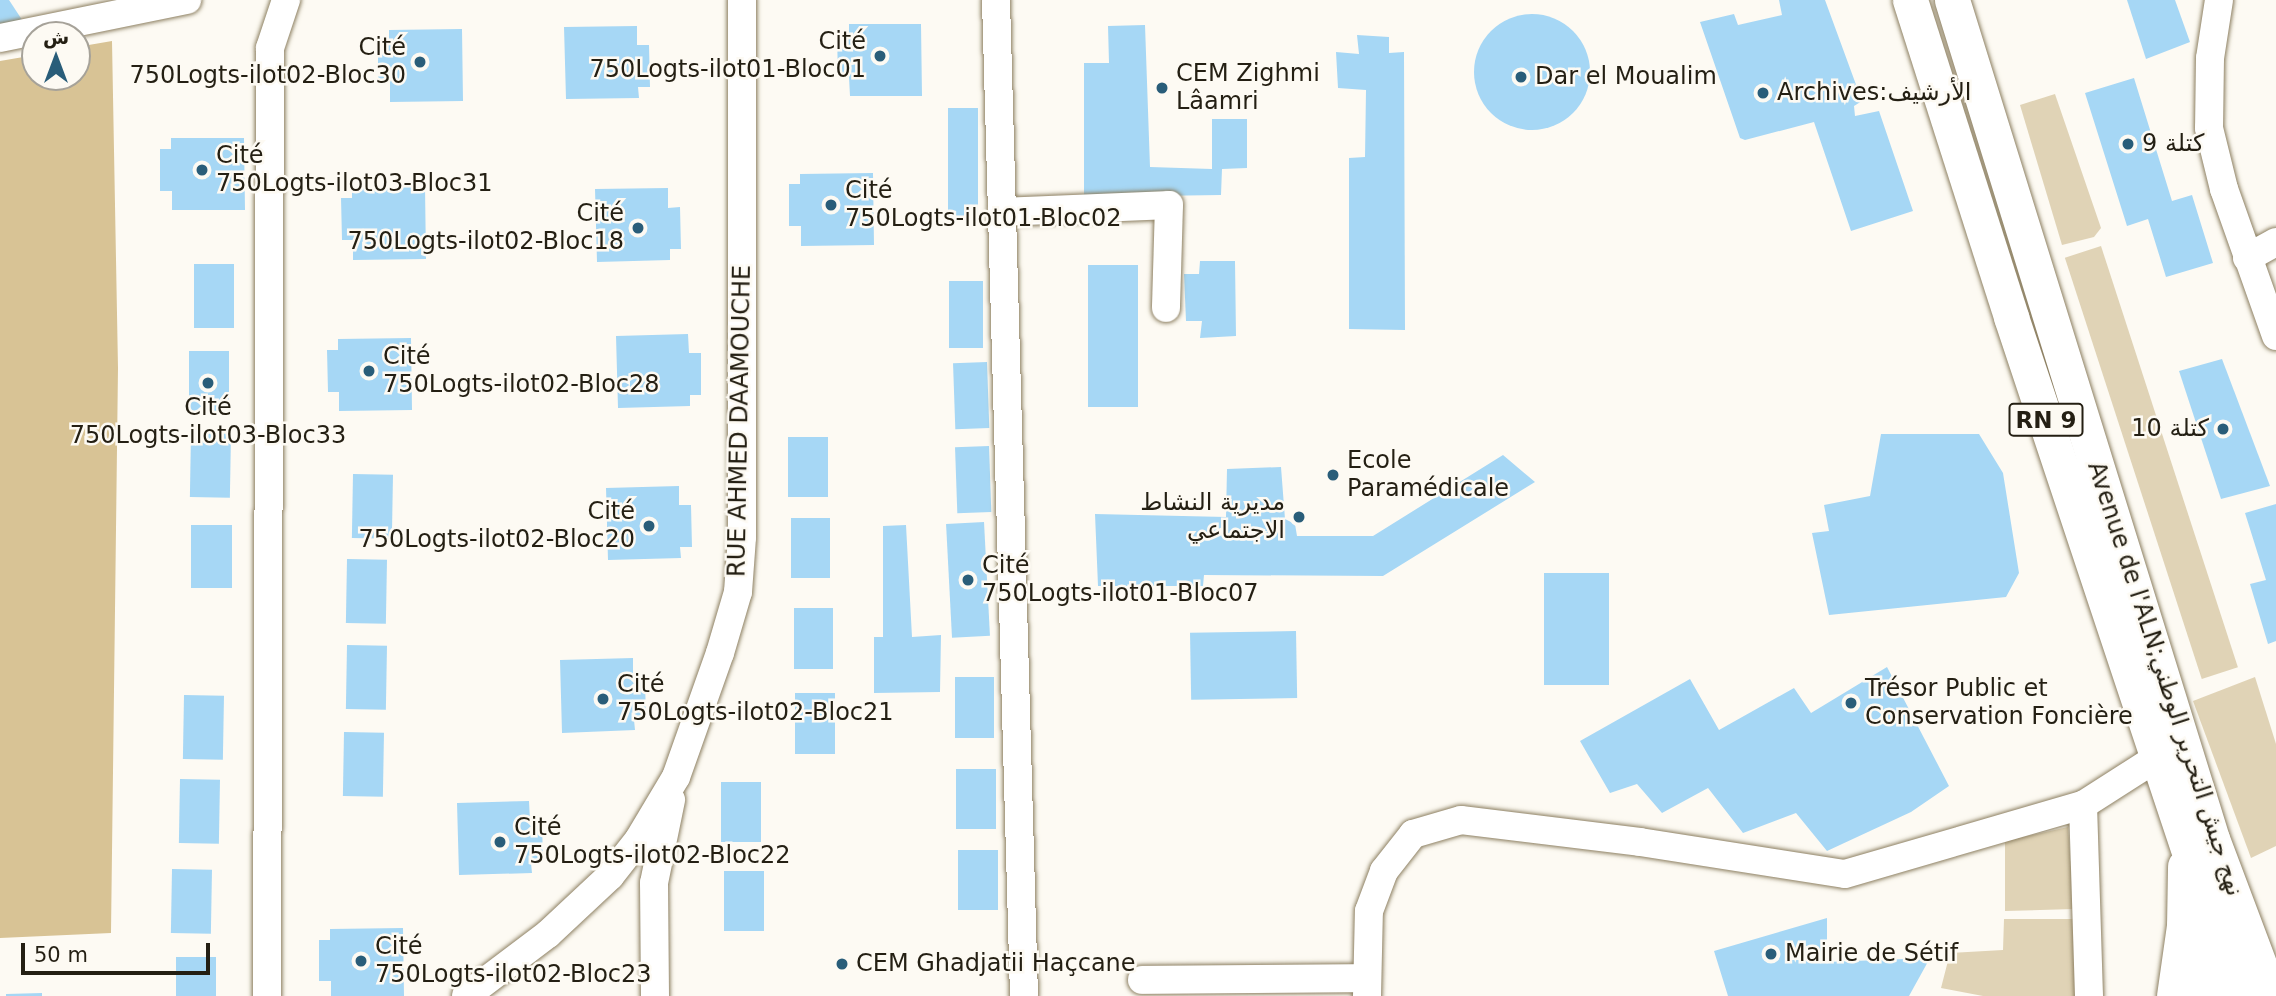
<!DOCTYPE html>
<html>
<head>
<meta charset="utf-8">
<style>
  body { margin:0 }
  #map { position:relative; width:2276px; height:996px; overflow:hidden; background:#fdfaf3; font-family:"DejaVu Sans",Cairo,sans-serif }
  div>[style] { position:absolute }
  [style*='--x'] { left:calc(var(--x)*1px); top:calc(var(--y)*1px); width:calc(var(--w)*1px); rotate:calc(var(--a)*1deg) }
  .green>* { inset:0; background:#e0d3b6; transform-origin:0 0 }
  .forest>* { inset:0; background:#d8c395 }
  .building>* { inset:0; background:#a6d7f5; transform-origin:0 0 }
  .round { border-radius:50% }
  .roads { filter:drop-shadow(0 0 2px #8d8062) drop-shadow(0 0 2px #8d8062) }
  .minor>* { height:28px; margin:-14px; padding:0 14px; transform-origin:14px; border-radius:14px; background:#fff }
  .major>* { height:35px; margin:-17.5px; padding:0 17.5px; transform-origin:17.5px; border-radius:17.5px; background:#fff }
  .dots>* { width:19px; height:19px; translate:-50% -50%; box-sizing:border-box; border:4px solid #fdfaf3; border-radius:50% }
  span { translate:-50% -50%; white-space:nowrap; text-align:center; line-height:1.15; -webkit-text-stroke:5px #fdfaf3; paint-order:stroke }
  .shield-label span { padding:2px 5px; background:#fdfaf3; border:2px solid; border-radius:5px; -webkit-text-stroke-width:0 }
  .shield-label { font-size:23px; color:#241f13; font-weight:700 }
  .poi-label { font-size:24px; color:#241f13 }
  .right { translate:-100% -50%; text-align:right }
  .left { translate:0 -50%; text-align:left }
  .street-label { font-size:24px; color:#241f13 }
  .north { position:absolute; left:21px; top:21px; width:70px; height:70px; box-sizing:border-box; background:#fdfaf3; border:2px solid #a6a299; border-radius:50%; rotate:0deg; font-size:19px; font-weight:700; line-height:28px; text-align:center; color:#241f13 }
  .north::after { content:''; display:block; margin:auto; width:24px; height:32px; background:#295d79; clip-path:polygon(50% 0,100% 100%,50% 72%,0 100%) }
  .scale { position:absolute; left:21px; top:943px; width:189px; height:32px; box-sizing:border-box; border:4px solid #241f13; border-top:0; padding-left:9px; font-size:21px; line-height:24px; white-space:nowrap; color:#241f13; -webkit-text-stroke:5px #fdfaf3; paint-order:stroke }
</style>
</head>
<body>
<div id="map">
  <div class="green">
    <div style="clip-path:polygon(2055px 94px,2101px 228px,2094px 237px,2062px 245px,2020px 105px)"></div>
    <div style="left:2101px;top:246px;width:443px;height:38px;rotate:72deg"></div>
    <div style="clip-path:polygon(2255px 677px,2276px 744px,2276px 846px,2251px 858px,2193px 701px)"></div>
    <div style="clip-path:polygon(2068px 827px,2074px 909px,2005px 911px,2005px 841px)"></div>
    <div style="clip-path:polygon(2004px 919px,2074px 919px,2075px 996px,1983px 996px,1941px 988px,1950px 953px,2003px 950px)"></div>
  </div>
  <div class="forest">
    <div style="clip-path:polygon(112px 41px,118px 368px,111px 933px,0 938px,0 61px,35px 55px,35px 77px,77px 77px,77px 47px)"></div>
  </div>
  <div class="building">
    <div style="clip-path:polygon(0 0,9px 0,30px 32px,0 38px)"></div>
    <div style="clip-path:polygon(1779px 0,1825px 0,1862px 101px,1854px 106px,1855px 116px,1879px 111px,1913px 211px,1851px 231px,1814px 122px,1745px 140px,1740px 138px,1700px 22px,1734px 14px,1738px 25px,1782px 15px)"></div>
    <div style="clip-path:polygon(2127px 0,2175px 0,2190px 42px,2146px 59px)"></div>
    <div class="round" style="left:1474px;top:14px;width:116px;height:116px"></div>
    <div style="clip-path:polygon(849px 24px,921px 24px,922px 96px,850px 96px,849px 77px,838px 77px,837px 35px,849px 35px)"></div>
    <div style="clip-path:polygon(1145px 25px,1150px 167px,1212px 169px,1212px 119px,1247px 119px,1247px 168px,1222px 169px,1221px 195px,1084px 197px,1084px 63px,1109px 63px,1108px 26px)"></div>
    <div style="clip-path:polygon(637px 26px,637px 45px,649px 45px,650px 87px,638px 87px,639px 98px,566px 99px,564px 27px)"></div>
    <div style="clip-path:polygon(462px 29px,463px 101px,390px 102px,390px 82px,378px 82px,378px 41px,389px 41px,389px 30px)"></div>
    <div style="clip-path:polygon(1357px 35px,1389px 37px,1389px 53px,1404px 52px,1405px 330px,1349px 329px,1349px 158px,1365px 157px,1366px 90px,1338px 88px,1336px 52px,1359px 54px)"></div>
    <div style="clip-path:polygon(2134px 78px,2172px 201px,2192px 195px,2213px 263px,2166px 277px,2148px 219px,2127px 226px,2085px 93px)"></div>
    <div style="left:948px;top:108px;width:30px;height:109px"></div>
    <div style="clip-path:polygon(171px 138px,244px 138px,245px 210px,172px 210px,172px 191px,160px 191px,160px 149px,171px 149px)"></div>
    <div style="clip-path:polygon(873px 173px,874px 245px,801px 246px,801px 226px,789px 226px,789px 184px,800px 184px,800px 174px)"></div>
    <div style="clip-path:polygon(352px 187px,425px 187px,426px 259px,353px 260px,353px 240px,342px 240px,341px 198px,352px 198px)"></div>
    <div style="clip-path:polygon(668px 188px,668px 208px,680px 207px,681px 249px,670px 249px,670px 260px,597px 262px,595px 189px)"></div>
    <div style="clip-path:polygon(1200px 261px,1235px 261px,1236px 336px,1200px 338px,1202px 321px,1186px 321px,1184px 274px,1199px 274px)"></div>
    <div style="left:194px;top:264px;width:40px;height:64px"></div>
    <div style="left:1088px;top:265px;width:50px;height:142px"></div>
    <div style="left:949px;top:281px;width:34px;height:67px"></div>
    <div style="clip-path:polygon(688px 334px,689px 353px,701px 353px,701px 395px,690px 395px,690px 406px,618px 408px,616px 336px)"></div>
    <div style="clip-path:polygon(411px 338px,412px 410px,339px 411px,339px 392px,328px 392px,327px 350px,338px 350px,338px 339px)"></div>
    <div style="left:189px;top:351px;width:40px;height:63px"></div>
    <div style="clip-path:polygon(2222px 359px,2270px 486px,2221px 499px,2179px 371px)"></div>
    <div style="left:987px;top:362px;width:66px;height:34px;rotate:88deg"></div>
    <div style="left:191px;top:433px;width:40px;height:64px;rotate:1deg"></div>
    <div style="clip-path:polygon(1881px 434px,1979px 434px,2003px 473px,2019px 573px,2006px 597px,1829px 615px,1812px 533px,1829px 531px,1824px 505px,1870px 496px)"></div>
    <div style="left:788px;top:437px;width:40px;height:60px"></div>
    <div style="left:989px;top:446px;width:66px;height:34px;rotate:88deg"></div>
    <div style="clip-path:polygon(1503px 455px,1535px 482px,1383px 576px,1204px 575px,1203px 586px,1098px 586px,1095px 514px,1226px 517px,1227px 469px,1281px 467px,1285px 519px,1295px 524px,1297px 536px,1373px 536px)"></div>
    <div style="left:353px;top:474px;width:40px;height:64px;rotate:1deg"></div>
    <div style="clip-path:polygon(679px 486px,679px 505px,691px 505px,692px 547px,680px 547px,681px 558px,608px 560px,606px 488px)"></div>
    <div style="clip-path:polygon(2276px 504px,2276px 641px,2268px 644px,2250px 584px,2266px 580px,2245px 513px)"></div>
    <div style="left:791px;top:518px;width:39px;height:60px"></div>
    <div style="left:984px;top:522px;width:114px;height:38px;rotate:87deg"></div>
    <div style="left:191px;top:525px;width:41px;height:63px"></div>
    <div style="clip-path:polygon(906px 525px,912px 637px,941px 635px,940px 692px,874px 693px,874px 637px,883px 637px,883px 526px)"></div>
    <div style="left:347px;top:559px;width:40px;height:64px;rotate:1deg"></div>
    <div style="left:1544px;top:573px;width:65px;height:112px"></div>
    <div style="left:794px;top:608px;width:39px;height:61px"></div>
    <div style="left:1296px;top:631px;width:67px;height:106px;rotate:89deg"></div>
    <div style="left:347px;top:645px;width:40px;height:64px;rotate:1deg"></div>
    <div style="clip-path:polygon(633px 658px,633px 678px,645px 678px,646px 720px,634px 720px,635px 730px,562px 733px,560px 660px)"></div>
    <div style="clip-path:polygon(1887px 667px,1949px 786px,1911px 812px,1827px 851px,1796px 813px,1743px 833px,1708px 788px,1662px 813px,1637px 784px,1610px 793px,1580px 741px,1690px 679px,1719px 730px,1794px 688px,1811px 713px)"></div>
    <div style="left:955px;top:677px;width:39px;height:61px"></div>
    <div style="left:795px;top:693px;width:40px;height:61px"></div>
    <div style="left:184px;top:695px;width:40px;height:64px;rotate:1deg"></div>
    <div style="left:344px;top:732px;width:40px;height:64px;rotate:1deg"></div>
    <div style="left:956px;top:769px;width:40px;height:60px"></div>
    <div style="left:180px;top:779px;width:40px;height:64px;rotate:1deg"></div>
    <div style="left:721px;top:782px;width:40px;height:60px"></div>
    <div style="clip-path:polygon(529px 801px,530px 821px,542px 821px,543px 862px,531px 863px,532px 873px,459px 875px,457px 803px)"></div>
    <div style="left:958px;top:850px;width:40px;height:60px"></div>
    <div style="left:172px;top:869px;width:40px;height:64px;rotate:1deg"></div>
    <div style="left:724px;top:871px;width:40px;height:60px"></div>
    <div style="clip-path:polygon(1827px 918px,1827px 962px,1930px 958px,1909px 996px,1728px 996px,1714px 951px)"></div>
    <div style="clip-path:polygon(403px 928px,404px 996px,331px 996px,331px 981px,319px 981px,319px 940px,330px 940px,330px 929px)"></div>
    <div style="left:176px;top:957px;width:40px;height:39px"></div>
    <div style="clip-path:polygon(42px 993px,42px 996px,6px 996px,6px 994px)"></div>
  </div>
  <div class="roads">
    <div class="minor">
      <div style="--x:996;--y:0;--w:996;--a:88.39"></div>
      <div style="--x:2219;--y:0;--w:59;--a:98.8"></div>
      <div style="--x:2210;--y:58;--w:70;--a:90.8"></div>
      <div style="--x:2209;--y:128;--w:63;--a:76.2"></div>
      <div style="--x:2224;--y:189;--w:156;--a:70.5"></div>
      <div style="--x:0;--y:38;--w:191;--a:-11.5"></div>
      <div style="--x:1002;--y:212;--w:167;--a:-2.4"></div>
      <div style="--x:1169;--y:205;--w:103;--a:91.7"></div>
      <div style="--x:2247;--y:258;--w:33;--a:-29"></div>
      <div style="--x:2083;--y:805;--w:191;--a:88.2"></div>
      <div style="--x:1142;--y:980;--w:225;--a:-0.5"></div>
      <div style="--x:267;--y:996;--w:948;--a:-89.82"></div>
      <div style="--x:270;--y:48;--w:51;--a:-71.6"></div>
      <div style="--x:466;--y:996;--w:103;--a:-37.1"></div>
      <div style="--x:548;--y:934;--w:85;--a:-43.1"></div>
      <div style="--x:610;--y:876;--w:47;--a:-51.9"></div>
      <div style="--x:639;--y:839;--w:72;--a:-59.2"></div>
      <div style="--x:676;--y:777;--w:132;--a:-70.5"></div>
      <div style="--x:720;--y:653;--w:64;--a:-73.6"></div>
      <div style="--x:738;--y:592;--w:55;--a:-85.8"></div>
      <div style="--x:742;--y:537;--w:537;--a:-90"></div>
      <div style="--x:655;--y:996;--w:113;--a:-90.5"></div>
      <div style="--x:654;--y:883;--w:85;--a:-78.4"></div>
      <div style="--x:1367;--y:996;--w:85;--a:-88.7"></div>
      <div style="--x:1369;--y:911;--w:43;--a:-69.4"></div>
      <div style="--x:1384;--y:871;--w:47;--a:-51.9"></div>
      <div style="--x:1413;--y:834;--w:50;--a:-16.3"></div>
      <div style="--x:1461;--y:820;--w:180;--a:7"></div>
      <div style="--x:1640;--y:842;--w:207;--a:8.9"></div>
      <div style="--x:1845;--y:874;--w:248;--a:-16.2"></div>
      <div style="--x:2083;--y:805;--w:89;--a:-32.6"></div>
    </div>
    <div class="major">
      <div style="--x:1910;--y:0;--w:333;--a:72.3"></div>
      <div style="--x:2011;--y:317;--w:716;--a:71.59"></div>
      <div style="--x:1952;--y:0;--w:878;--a:72.78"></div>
      <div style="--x:2212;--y:839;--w:168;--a:69.4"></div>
      <div style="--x:2174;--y:996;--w:71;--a:-81.9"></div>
      <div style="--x:2184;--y:926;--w:60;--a:-89"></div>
      <div style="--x:2205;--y:996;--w:59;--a:-87.1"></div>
    </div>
  </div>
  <div class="dots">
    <div style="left:880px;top:56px;background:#295d79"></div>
    <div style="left:420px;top:62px;background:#295d79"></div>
    <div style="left:1521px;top:77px;background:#295d79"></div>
    <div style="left:1162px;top:88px;background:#295d79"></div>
    <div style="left:1763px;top:93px;background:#295d79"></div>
    <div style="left:2128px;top:144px;background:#295d79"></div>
    <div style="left:202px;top:170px;background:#295d79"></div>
    <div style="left:831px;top:205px;background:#295d79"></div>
    <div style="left:638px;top:228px;background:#295d79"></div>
    <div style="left:369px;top:371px;background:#295d79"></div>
    <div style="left:208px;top:383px;background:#295d79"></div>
    <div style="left:2223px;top:429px;background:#295d79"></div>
    <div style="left:1333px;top:475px;background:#295d79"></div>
    <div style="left:1299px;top:517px;background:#295d79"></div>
    <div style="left:649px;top:526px;background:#295d79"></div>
    <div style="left:968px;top:580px;background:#295d79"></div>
    <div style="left:603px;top:699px;background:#295d79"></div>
    <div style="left:1851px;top:703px;background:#295d79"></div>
    <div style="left:500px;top:842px;background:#295d79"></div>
    <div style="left:1771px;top:954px;background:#295d79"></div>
    <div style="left:361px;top:961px;background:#295d79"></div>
    <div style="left:842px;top:964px;background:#295d79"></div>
  </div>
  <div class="shield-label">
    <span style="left:2046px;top:420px">RN 9</span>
  </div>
  <div class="poi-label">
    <span class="right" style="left:866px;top:56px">Cité<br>750Logts-ilot01-Bloc01</span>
    <span class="right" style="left:406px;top:62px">Cité<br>750Logts-ilot02-Bloc30</span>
    <span class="left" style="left:1176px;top:88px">CEM Zighmi<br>Lâamri</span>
    <span class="left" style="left:1535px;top:77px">Dar el Moualim</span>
    <span class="left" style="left:1777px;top:93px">Archives:الأرشيف</span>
    <span class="left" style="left:2142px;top:144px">كتلة 9</span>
    <span class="left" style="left:216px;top:170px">Cité<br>750Logts-ilot03-Bloc31</span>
    <span class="left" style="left:845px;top:205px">Cité<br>750Logts-ilot01-Bloc02</span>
    <span class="right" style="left:624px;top:228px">Cité<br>750Logts-ilot02-Bloc18</span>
    <span class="left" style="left:383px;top:371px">Cité<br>750Logts-ilot02-Bloc28</span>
    <span style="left:208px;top:422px">Cité<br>750Logts-ilot03-Bloc33</span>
    <span class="right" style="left:2209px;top:429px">كتلة 10</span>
    <span class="left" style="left:1347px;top:475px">Ecole<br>Paramédicale</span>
    <span class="right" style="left:1285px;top:517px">مديرية النشاط<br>الاجتماعي</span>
    <span class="right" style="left:635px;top:526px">Cité<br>750Logts-ilot02-Bloc20</span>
    <span class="left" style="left:982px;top:580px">Cité<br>750Logts-ilot01-Bloc07</span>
    <span class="left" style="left:617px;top:699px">Cité<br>750Logts-ilot02-Bloc21</span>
    <span class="left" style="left:1865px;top:703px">Trésor Public et<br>Conservation Foncière</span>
    <span class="left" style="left:514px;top:842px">Cité<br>750Logts-ilot02-Bloc22</span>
    <span class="left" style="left:375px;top:961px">Cité<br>750Logts-ilot02-Bloc23</span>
    <span class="left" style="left:1785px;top:954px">Mairie de Sétif</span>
    <span class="left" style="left:856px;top:964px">CEM Ghadjatii Haçcane</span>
  </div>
  <div class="street-label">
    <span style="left:740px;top:421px;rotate:-89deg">RUE AHMED DAAMOUCHE</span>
    <span style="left:2165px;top:679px;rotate:72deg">Avenue de l'ALN;نهج جيش التحرير الوطني</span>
  </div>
  <div class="north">ش</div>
  <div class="scale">50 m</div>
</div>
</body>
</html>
